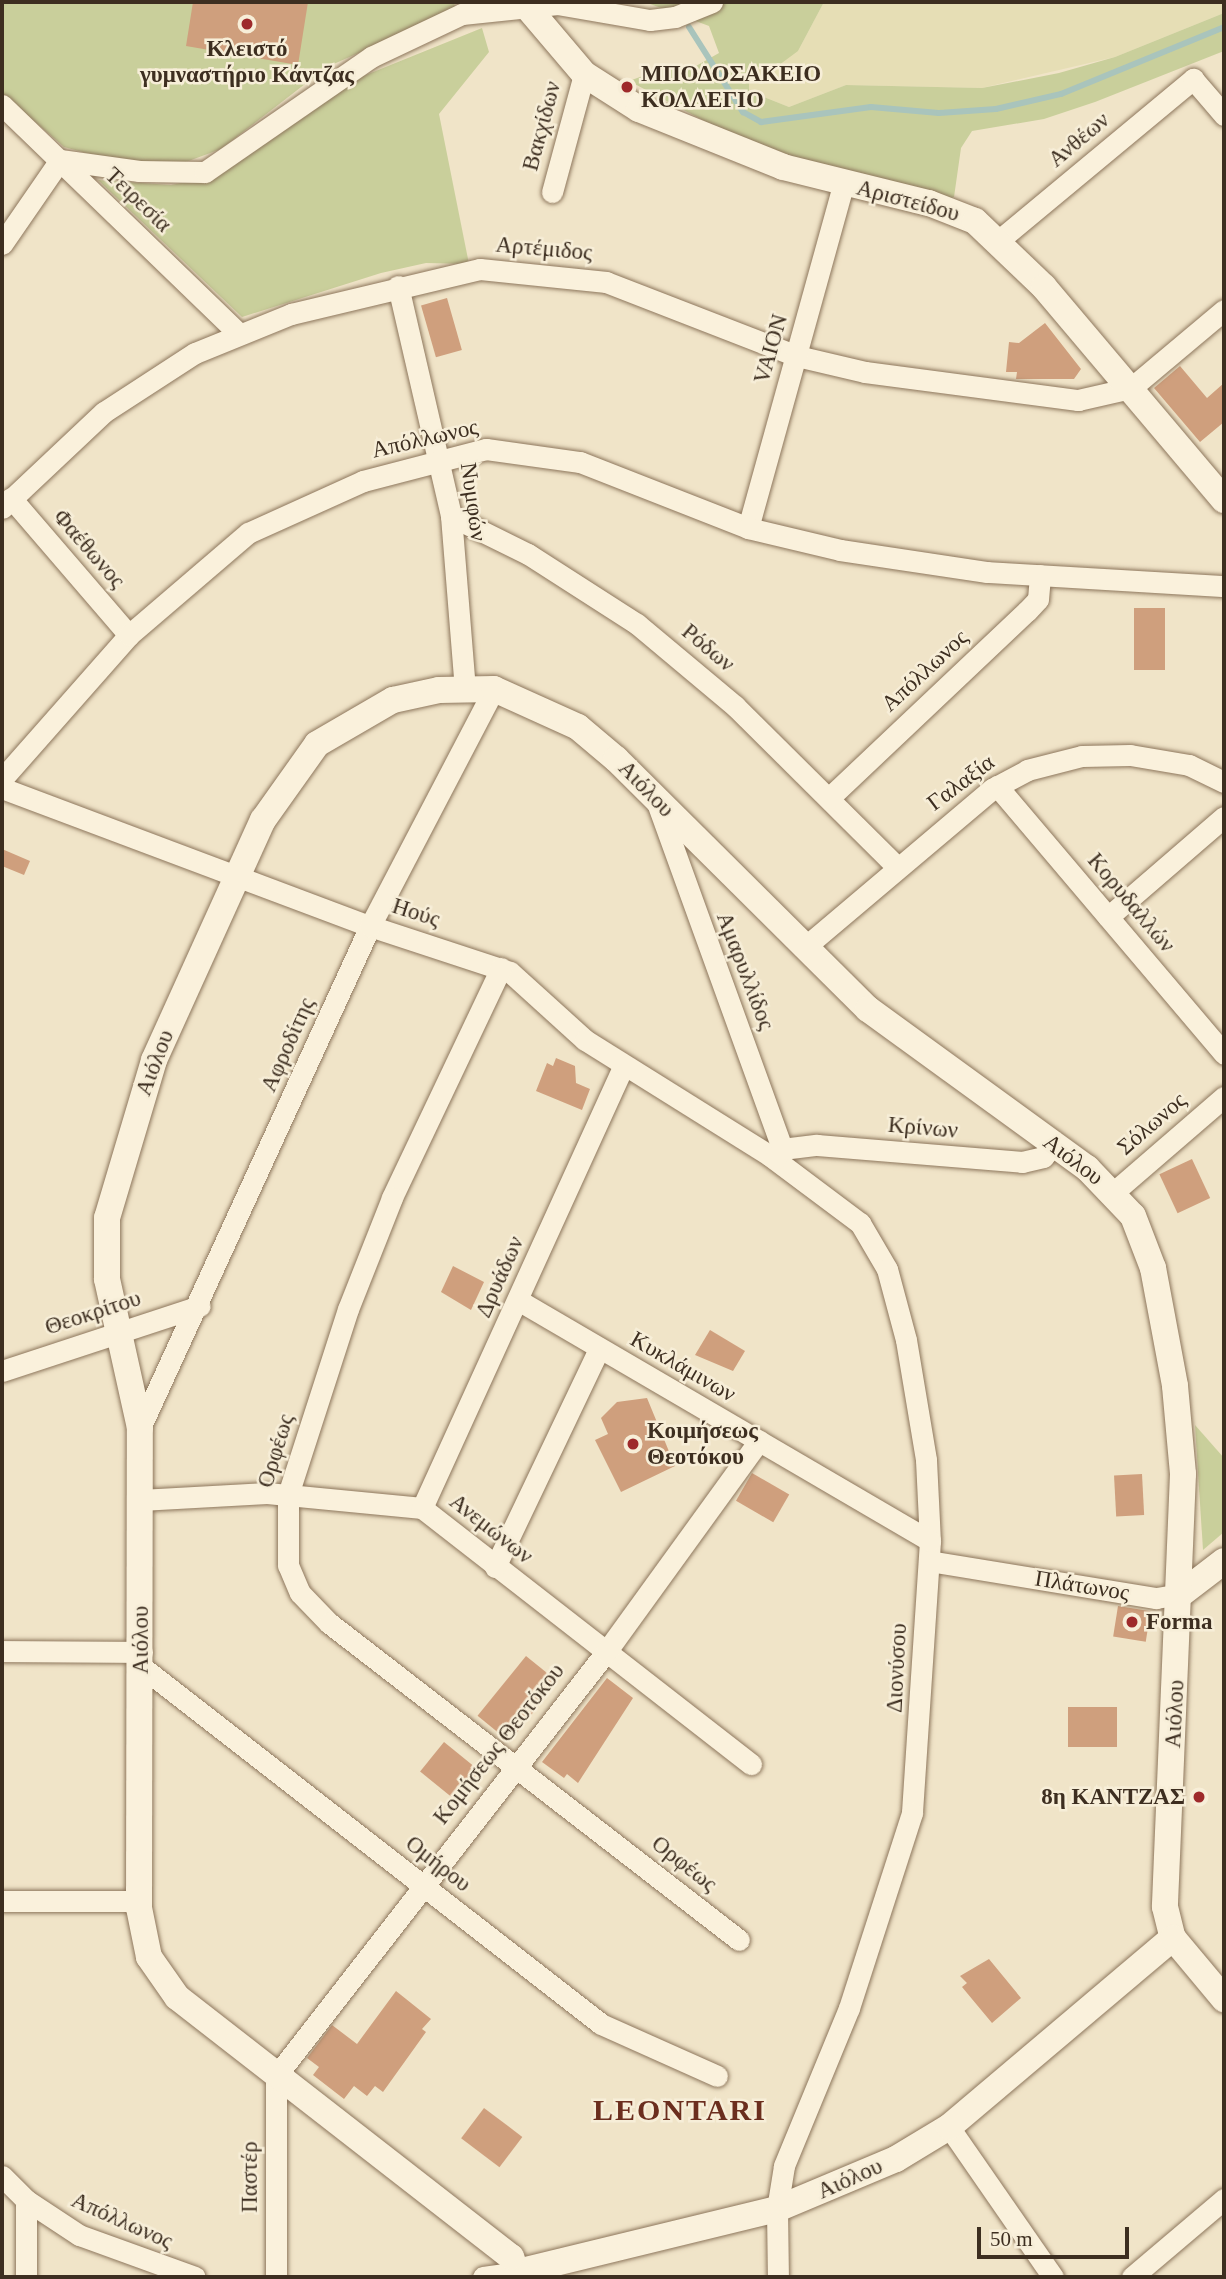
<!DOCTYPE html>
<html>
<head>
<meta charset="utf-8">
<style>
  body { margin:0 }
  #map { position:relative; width:1226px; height:2279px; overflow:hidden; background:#f0e4c8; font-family:Georgia,serif }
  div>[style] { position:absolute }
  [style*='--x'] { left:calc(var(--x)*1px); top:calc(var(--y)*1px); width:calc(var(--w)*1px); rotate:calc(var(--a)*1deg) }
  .farmland>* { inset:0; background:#e6deb5 }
  .green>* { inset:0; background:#c9cf9b }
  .stream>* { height:6px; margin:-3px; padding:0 3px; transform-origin:3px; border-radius:3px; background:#a9c4bc }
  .building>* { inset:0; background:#cf9f7d; transform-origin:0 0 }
  .roads { filter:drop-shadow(0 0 2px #8d765c) drop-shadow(0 0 2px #8d765c) }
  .minor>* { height:21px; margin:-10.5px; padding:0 10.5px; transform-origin:10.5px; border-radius:10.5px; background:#faf1dc }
  .tertiary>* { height:26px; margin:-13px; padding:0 13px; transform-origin:13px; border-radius:13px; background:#faf1dc }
  .dots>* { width:19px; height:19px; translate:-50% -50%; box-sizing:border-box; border:4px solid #f7eed8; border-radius:50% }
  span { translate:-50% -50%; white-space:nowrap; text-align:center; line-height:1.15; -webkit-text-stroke:5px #f7eed8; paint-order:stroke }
  .poi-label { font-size:23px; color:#3d2e20; font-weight:700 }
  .left { translate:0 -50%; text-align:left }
  .right { translate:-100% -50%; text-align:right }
  .street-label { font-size:23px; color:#3d2e20 }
  .district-label { font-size:30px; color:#6b2e1e; font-weight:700; letter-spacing:2px }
  .frame { position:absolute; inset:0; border:4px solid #3d2e20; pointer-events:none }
  .scale { position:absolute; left:977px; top:2227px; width:152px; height:32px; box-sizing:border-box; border:4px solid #3d2e20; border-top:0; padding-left:9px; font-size:21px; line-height:24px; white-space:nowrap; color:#3d2e20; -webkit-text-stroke:5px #f7eed8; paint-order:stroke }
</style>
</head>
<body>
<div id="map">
  <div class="farmland">
    <div style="clip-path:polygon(824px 2px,1224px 2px,1224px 13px,1115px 57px,982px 88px,846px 85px,789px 107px,749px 91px,749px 64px,798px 51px)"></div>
  </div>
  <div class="green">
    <div style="clip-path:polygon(2px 2px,453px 2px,457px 9px,327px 67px,221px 149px,175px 166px,116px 161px,64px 147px,2px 93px)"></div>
    <div style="clip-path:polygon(645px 2px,824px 2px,798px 51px,771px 71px,749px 64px,749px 91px,789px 107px,846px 85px,982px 88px,1059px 73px,1115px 57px,1224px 13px,1224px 51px,1095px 102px,1044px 119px,972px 131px,961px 148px,954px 197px,944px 201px,780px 161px,629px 81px,670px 66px,696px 66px,719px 53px,709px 26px)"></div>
    <div style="clip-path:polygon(482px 28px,489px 52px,439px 114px,469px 264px,426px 263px,381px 273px,242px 317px,98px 180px,171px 185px,205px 178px,231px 167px,351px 81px)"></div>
    <div style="clip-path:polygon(1195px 1425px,1224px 1458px,1224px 1532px,1203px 1550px)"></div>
  </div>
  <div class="stream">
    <div style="--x:689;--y:27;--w:101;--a:57.6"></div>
    <div style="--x:743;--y:112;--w:21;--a:29"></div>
    <div style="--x:761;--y:122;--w:111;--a:-7.8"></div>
    <div style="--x:871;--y:107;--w:68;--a:5"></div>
    <div style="--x:939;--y:113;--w:57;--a:-4"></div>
    <div style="--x:996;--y:109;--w:67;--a:-13"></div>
    <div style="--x:1061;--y:94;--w:176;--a:-22.3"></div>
  </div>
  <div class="building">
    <div style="clip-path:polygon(193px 2px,308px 2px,298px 65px,186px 46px)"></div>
    <div style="left:447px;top:298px;width:54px;height:27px;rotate:74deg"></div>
    <div style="clip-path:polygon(1045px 323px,1081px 369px,1074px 379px,1016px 379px,1017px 372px,1006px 372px,1009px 342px,1019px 343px)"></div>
    <div style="clip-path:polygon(1180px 366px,1207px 398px,1224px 383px,1224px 422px,1200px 442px,1154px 388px)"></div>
    <div style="left:1134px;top:608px;width:31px;height:62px"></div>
    <div style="clip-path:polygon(2px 849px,30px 861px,24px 875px,2px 866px)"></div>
    <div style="clip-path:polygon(556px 1058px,575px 1066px,576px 1083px,590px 1089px,582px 1110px,536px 1091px,547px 1063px,553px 1066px)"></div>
    <div style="left:1192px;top:1159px;width:43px;height:36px;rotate:65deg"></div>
    <div style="clip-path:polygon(453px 1266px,484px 1282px,471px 1310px,441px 1292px)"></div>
    <div style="clip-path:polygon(710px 1330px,745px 1351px,733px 1371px,695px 1355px)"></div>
    <div style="clip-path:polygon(647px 1398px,675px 1466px,621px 1492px,595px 1440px,608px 1434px,601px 1418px,617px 1402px)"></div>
    <div style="left:752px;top:1473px;width:43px;height:32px;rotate:30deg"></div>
    <div style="left:1142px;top:1474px;width:41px;height:28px;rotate:87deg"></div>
    <div style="left:1118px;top:1606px;width:33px;height:31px;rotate:9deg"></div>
    <div style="left:526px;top:1656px;width:41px;height:77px;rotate:39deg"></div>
    <div style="clip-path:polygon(607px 1678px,633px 1698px,578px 1783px,567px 1774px,564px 1778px,542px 1762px)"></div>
    <div style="left:1068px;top:1707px;width:49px;height:40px"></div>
    <div style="left:444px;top:1742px;width:46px;height:38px;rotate:39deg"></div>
    <div style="clip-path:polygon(989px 1959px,1021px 1998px,992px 2023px,962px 1987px,967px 1983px,960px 1976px)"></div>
    <div style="clip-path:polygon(396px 1991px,431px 2019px,422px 2029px,426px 2032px,383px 2092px,375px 2086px,367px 2096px,354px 2086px,344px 2099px,313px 2075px,319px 2067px,307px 2058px,332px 2025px,357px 2044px)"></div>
    <div style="left:484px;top:2108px;width:48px;height:38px;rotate:37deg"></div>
  </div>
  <div class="roads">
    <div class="minor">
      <div style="--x:2;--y:105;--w:328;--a:44"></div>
      <div style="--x:552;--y:192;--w:122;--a:-74.8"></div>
      <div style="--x:998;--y:241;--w:254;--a:-39.7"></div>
      <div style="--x:1193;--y:79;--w:48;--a:49.3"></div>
      <div style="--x:2;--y:244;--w:102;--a:-55.4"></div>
      <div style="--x:60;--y:160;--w:80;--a:7.9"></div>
      <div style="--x:139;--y:171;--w:66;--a:0.9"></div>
      <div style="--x:205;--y:172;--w:202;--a:-34.7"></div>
      <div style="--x:371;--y:57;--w:101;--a:-25.3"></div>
      <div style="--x:462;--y:14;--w:96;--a:-6"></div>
      <div style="--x:557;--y:4;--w:94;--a:9.8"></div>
      <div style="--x:650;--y:20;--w:25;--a:-7"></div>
      <div style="--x:675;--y:17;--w:40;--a:-22"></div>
      <div style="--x:398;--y:286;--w:236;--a:77"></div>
      <div style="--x:451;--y:516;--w:174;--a:85.4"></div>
      <div style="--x:11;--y:498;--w:181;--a:49.3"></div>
      <div style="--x:2;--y:508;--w:140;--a:-43.3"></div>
      <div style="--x:104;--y:412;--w:108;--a:-33"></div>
      <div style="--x:195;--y:353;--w:104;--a:-22.1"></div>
      <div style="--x:291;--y:314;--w:194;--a:-13.4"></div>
      <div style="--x:480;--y:269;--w:127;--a:5.9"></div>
      <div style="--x:606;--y:282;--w:205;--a:21.2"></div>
      <div style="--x:797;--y:356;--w:70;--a:13.2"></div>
      <div style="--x:865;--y:372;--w:215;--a:7.5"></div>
      <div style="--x:1078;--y:400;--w:54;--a:-12.8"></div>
      <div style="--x:1131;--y:388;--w:121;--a:-40"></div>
      <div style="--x:451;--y:516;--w:86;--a:26.3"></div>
      <div style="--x:528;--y:554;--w:130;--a:32.7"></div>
      <div style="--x:637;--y:624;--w:128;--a:39.9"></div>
      <div style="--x:735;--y:706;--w:228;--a:44.8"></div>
      <div style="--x:748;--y:528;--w:358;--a:-74.5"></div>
      <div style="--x:2;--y:779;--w:192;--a:-48.6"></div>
      <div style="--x:129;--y:635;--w:157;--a:-40.6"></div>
      <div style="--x:248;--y:533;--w:126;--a:-24.3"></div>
      <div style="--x:363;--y:481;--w:127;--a:-14.6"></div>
      <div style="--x:486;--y:449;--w:95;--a:7.9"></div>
      <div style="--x:580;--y:462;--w:180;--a:21.4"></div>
      <div style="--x:748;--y:528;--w:95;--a:13.4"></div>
      <div style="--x:840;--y:550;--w:149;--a:8.5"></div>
      <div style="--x:987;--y:572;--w:237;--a:3.4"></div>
      <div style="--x:997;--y:786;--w:351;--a:49.7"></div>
      <div style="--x:2;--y:788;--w:393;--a:20.6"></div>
      <div style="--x:370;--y:926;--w:147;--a:18.2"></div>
      <div style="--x:510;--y:972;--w:101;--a:42.2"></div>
      <div style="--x:585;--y:1040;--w:217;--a:32"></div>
      <div style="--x:769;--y:1155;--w:114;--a:36.8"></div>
      <div style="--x:860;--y:1223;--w:53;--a:59.6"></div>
      <div style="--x:887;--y:1269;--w:73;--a:75"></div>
      <div style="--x:906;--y:1340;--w:122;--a:80.5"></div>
      <div style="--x:926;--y:1460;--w:81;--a:87.2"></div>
      <div style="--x:930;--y:1541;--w:273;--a:93.8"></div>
      <div style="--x:912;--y:1813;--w:205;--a:107.9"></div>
      <div style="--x:849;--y:2008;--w:171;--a:112.4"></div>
      <div style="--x:784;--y:2166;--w:44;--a:99.2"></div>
      <div style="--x:777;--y:2209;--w:68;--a:89.2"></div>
      <div style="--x:829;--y:798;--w:272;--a:-43.4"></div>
      <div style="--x:1027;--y:611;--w:16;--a:-47"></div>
      <div style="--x:1038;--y:599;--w:24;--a:-85"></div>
      <div style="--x:656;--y:800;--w:371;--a:70.1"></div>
      <div style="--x:782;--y:1149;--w:12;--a:125"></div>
      <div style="--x:1108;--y:917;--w:153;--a:-40.8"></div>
      <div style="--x:805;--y:947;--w:245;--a:-40.2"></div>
      <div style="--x:992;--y:789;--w:40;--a:-28"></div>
      <div style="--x:1027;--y:770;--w:57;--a:-14.3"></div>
      <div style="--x:1082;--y:756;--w:48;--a:-1.2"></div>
      <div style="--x:1130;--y:755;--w:60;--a:9.6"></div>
      <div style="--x:1189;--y:765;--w:39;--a:26"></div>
      <div style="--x:501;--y:968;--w:255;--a:115.4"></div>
      <div style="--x:392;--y:1198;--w:119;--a:111.6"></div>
      <div style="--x:348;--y:1309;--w:195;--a:107.9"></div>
      <div style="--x:288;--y:1495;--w:70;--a:90"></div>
      <div style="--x:288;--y:1565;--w:30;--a:67"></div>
      <div style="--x:300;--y:1593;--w:42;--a:46"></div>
      <div style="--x:329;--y:1623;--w:518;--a:37.71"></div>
      <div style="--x:782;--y:1149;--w:35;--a:-7"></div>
      <div style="--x:817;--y:1145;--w:206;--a:4.7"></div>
      <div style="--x:1022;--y:1162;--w:22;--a:-13"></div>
      <div style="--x:1043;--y:1157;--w:16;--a:-50"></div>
      <div style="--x:1115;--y:1191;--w:144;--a:-40.8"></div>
      <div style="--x:518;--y:1300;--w:477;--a:30.3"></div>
      <div style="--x:2;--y:1371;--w:208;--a:-18.2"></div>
      <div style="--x:140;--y:1428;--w:552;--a:-65.38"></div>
      <div style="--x:370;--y:926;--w:267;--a:-62.4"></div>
      <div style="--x:140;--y:1500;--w:127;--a:-3.2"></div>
      <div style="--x:267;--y:1493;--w:156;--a:5.5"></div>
      <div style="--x:422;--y:1508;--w:417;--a:37.9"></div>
      <div style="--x:422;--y:1508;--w:486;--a:-65.5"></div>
      <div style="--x:929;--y:1561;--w:230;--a:9.3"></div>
      <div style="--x:1156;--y:1598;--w:25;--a:-9"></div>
      <div style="--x:495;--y:1567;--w:242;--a:-64.5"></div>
      <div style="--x:2;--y:1651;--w:140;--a:0.4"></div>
      <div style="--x:142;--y:1667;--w:581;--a:37.87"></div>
      <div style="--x:601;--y:2024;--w:127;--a:24.1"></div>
      <div style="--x:2;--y:1901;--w:137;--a:0"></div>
      <div style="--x:949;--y:2127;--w:183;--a:55.3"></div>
      <div style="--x:2;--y:2176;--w:34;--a:45"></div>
      <div style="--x:26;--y:2200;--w:64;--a:33.4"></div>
      <div style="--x:79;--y:2235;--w:123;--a:19.9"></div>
      <div style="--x:26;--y:2200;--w:77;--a:90"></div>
      <div style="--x:276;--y:2277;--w:201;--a:-90"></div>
      <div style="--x:276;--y:2076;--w:537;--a:-52.11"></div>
      <div style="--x:606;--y:1652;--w:261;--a:-54.1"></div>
      <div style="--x:483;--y:2277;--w:35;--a:-8"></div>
      <div style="--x:1132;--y:2277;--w:121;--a:-40.3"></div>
    </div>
    <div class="tertiary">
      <div style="--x:523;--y:2;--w:94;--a:49.7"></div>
      <div style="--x:584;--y:74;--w:65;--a:32.5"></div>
      <div style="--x:639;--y:109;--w:155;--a:21.9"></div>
      <div style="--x:783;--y:167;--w:150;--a:13.9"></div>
      <div style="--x:929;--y:203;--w:49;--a:21.4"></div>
      <div style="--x:975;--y:221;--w:95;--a:43.7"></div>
      <div style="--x:1044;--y:287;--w:279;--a:49.8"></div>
      <div style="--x:1181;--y:1594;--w:54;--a:-37.5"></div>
      <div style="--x:518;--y:2272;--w:267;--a:-13.7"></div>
      <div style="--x:777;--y:2209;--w:129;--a:-22.8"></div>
      <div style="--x:896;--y:2159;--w:62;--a:-31.1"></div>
      <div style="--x:949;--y:2127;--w:293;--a:-40.2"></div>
      <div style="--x:519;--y:2277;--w:22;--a:-112"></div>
      <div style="--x:511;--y:2257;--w:423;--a:-142.1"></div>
      <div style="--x:177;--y:1997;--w:49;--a:-125"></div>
      <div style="--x:149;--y:1957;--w:50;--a:-101.5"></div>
      <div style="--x:139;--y:1908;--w:480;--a:-89.9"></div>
      <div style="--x:140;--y:1428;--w:153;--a:-102.5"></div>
      <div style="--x:107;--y:1279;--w:61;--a:-90"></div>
      <div style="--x:107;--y:1218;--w:165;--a:-73.4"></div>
      <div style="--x:154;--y:1060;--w:264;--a:-65.6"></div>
      <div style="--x:263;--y:820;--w:93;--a:-54.6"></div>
      <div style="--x:317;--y:744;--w:88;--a:-30.1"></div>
      <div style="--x:393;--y:700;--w:47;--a:-12.3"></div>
      <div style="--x:439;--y:690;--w:55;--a:-1"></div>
      <div style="--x:494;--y:689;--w:92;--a:24.3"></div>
      <div style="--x:578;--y:727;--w:50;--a:40.1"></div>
      <div style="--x:616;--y:759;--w:355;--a:44.8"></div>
      <div style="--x:868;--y:1009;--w:271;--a:36"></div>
      <div style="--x:1087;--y:1168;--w:66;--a:46.2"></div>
      <div style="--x:1133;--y:1216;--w:56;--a:69"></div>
      <div style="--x:1153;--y:1268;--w:120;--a:79.4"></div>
      <div style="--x:1175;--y:1386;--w:88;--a:84.8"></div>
      <div style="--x:1183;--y:1474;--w:433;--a:92.4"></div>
      <div style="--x:1165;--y:1907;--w:32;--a:76"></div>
      <div style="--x:1173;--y:1938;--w:80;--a:50.1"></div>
    </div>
  </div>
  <div class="dots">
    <div style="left:247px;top:24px;background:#9e2a2b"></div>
    <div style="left:627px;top:87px;background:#9e2a2b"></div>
    <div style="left:633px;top:1444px;background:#9e2a2b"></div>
    <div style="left:1132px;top:1622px;background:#9e2a2b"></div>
    <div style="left:1199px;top:1797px;background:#9e2a2b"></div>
  </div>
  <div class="poi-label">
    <span style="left:247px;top:62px">Κλειστό<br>γυμναστήριο Κάντζας</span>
    <span class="left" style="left:641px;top:87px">ΜΠΟΔΟΣΑΚΕΙΟ<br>ΚΟΛΛΕΓΙΟ</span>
    <span class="left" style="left:647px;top:1444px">Κοιμήσεως<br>Θεοτόκου</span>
    <span class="left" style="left:1146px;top:1622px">Forma</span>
    <span class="right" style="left:1185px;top:1797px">8η ΚΑΝΤΖΑΣ</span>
  </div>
  <div class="street-label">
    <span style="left:542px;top:126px;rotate:-75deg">Βακχίδων</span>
    <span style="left:1079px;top:140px;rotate:-40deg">Ανθέων</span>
    <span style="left:138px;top:200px;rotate:44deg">Tειρεσία</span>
    <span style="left:908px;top:201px;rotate:15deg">Αριστείδου</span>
    <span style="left:544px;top:249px;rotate:5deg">Αρτέμιδος</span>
    <span style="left:771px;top:349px;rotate:-74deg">VAION</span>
    <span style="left:425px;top:439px;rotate:-13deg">Απόλλωνος</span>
    <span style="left:473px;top:502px;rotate:82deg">Νυμφών</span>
    <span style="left:89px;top:549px;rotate:49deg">Φαέθωνος</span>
    <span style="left:708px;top:648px;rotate:40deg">Ρόδων</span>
    <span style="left:925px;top:671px;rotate:-43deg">Απόλλωνος</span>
    <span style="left:961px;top:783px;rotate:-37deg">Γαλαξία</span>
    <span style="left:646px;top:789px;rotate:46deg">Αιόλου</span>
    <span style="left:1131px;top:903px;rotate:50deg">Κορυδαλλών</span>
    <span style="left:416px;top:913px;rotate:18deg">Ηούς</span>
    <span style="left:745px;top:971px;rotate:69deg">Αμαρυλλίδος</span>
    <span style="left:288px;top:1045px;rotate:-66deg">Αφροδίτης</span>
    <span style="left:155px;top:1063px;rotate:-69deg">Αιόλου</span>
    <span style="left:1152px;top:1124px;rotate:-41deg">Σόλωνος</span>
    <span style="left:923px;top:1128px;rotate:5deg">Κρίνων</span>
    <span style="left:1073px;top:1160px;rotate:37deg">Αιόλου</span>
    <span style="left:500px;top:1277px;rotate:-66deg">Δρυάδων</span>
    <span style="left:93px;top:1313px;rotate:-18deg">Θεοκρίτου</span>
    <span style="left:683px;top:1367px;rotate:30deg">Κυκλάμινων</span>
    <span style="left:276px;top:1451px;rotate:-73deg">Ορφέως</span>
    <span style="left:491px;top:1529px;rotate:38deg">Ανεμώνων</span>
    <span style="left:1082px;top:1586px;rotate:9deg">Πλάτωνος</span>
    <span style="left:141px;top:1640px;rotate:-90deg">Αιόλου</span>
    <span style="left:897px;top:1668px;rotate:-87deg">Διονύσου</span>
    <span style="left:1175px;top:1714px;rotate:-87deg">Αιόλου</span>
    <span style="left:499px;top:1744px;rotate:-52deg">Κομήσεως Θεοτόκου</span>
    <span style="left:438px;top:1864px;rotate:38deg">Ομήρου</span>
    <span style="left:684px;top:1864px;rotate:38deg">Ορφέως</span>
    <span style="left:250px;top:2177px;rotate:-90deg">Παστέρ</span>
    <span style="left:850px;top:2179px;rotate:-24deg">Αιόλου</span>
    <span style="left:122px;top:2221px;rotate:24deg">Απόλλωνος</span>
  </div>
  <div class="district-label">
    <span style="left:680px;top:2110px">LEONTARI</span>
  </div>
  <div class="frame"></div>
  <div class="scale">50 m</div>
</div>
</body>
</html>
